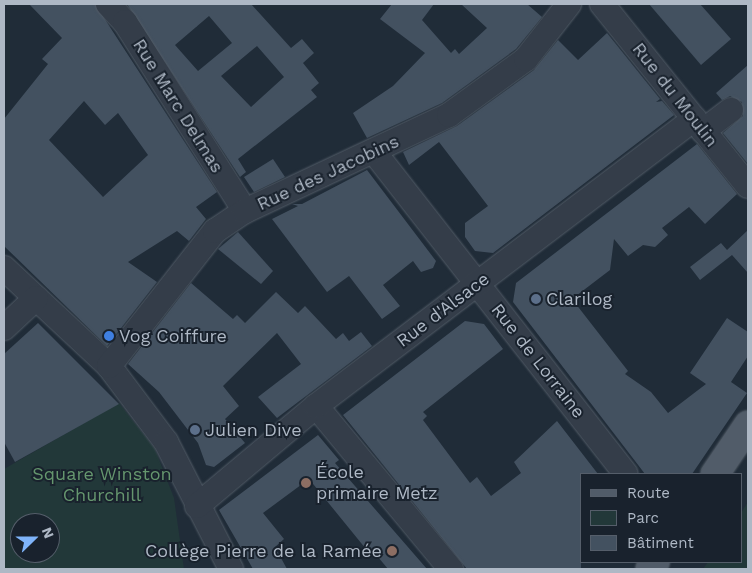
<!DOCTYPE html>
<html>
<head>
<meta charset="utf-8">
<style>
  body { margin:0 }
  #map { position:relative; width:752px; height:573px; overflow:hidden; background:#202c38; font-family:"Work Sans",sans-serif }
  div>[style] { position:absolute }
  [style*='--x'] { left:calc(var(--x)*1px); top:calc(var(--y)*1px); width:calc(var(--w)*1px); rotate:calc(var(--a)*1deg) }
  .green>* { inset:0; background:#223839 }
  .building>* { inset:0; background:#435160 }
  .roads { filter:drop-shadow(0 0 1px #515b66) drop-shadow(0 0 1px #515b66) }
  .minor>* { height:24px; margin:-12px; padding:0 12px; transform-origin:12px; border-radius:12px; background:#343d49 }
  .major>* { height:28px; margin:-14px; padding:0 14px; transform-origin:14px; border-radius:14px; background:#515c69 }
  .dots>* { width:14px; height:14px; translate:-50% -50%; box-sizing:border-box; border:2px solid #19222d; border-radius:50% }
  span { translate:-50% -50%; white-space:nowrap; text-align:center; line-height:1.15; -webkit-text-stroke:4px #19222d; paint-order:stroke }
  .street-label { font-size:18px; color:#aeb8c5 }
  .poi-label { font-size:18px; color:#aeb8c5 }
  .left { translate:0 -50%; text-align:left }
  .right { translate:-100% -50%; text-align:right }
  .park-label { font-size:18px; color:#65966e }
  .frame { position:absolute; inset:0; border:5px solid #aeb8c5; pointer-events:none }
  .legend { position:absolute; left:580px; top:473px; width:162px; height:90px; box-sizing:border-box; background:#19222d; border:1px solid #555e6a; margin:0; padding:6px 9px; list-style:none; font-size:15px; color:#aeb8c5 }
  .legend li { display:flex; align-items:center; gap:10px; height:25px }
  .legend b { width:25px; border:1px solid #555e6a }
  .north { position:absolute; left:10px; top:513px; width:50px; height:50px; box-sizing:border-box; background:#19222d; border:1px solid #555e6a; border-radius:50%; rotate:68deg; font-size:14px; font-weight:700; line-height:20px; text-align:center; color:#aeb8c5 }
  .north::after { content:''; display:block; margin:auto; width:18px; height:22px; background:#7fb4fa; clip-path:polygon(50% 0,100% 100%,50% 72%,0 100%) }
</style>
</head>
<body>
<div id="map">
  <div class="green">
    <div style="clip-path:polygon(evenodd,119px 403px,155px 449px,174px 498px,184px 569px,4px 569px,4px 469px,119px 403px,20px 523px,50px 523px,50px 553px,20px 553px,20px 523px)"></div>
    <div style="clip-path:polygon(748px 502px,748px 569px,703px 569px,708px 562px,741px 562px,741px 513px)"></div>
  </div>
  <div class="building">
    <div style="clip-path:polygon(evenodd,29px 4px,95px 4px,217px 192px,196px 207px,206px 219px,189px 241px,177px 231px,128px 262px,157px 282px,107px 346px,4px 246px,4px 119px,48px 64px,42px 59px,62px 38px,29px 4px,84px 101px,105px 125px,118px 113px,148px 155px,103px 197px,49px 140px,84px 101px)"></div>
    <div style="clip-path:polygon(evenodd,127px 4px,251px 4px,291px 48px,302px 39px,314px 53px,303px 63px,319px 83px,311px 90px,317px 97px,238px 159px,246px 172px,240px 177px,127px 4px,209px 16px,232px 43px,198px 71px,175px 45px,209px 16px,127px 4px,257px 46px,284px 77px,251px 107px,221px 76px,257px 46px)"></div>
    <div style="clip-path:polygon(392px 4px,434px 4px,422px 20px,451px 53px,455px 49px,459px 54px,487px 28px,461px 4px,527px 4px,542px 17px,516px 49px,442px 103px,367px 138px,353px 113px,393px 86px,425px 53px,380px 19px)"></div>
    <div style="clip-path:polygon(649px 4px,700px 4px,731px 39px,701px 65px)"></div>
    <div style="clip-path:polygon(607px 33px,660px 99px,656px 102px,662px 101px,674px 115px,493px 253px,475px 251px,465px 237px,465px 223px,488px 206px,439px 142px,409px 165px,403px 152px,457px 126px,534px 70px,558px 40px,578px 60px)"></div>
    <div style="clip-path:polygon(748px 65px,748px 164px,723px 133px,743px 116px,742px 102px,730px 96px,722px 100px,716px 93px)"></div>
    <div style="clip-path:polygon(697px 144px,737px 194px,705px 224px,689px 207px,662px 228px,668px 235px,655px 247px,643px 245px,628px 256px,614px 239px,610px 270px,572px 299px,628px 371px,625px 374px,651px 392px,668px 413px,706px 384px,690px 373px,727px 318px,748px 332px,748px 356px,731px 382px,747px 393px,692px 474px,645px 474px,513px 302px,516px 283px)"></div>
    <div style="clip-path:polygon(273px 159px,285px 177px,254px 192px,244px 177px)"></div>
    <div style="clip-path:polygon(367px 170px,436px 261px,433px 268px,421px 272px,413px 261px,383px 285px,400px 306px,382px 319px,349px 276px,327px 292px,272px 219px,298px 206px,292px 204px,302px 204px)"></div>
    <div style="clip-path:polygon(748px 230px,748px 273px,732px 255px,700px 280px,690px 267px,721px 243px,727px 250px)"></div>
    <div style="clip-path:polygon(238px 232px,273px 271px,261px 284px,218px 249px)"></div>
    <div style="clip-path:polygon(191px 283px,233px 319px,237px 315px,245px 323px,276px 292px,298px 313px,305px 306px,336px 339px,343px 333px,349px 341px,361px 332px,372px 346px,277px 418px,258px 397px,301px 364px,277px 333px,223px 386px,239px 406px,225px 419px,245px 443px,214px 467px,206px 465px,198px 443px,159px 392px,128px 364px)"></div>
    <div style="clip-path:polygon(465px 321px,484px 324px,503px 349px,423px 412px,427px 416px,423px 420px,470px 483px,477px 477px,491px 496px,521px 473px,514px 462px,557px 421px,598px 474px,581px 474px,581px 569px,467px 569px,343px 415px)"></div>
    <div style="clip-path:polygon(38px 323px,119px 404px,15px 462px,4px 442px,4px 354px)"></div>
    <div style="clip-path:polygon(318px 435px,339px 460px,335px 463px,427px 569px,388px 569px,373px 551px,370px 554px,309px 479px,263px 513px,284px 539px,275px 547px,287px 569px,253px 569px,219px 510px)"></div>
  </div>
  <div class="roads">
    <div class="minor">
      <div style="--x:108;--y:4;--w:25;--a:47"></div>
      <div style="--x:125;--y:22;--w:224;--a:57.6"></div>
      <div style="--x:602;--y:4;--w:233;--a:51.3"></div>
      <div style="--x:703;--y:131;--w:35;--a:-37"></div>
      <div style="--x:375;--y:153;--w:407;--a:52"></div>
      <div style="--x:4;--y:268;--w:144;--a:43"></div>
      <div style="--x:109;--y:366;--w:95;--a:53.1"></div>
      <div style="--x:166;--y:442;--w:143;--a:62.9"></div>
      <div style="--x:4;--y:328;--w:44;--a:-43.2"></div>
      <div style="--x:109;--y:366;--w:172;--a:-51.9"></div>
      <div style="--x:215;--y:231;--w:36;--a:-34"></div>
      <div style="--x:245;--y:211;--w:225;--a:-25.2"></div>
      <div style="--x:449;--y:115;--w:95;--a:-36"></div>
      <div style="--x:526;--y:59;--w:70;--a:-52"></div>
      <div style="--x:316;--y:406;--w:212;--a:50.4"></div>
      <div style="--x:197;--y:506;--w:155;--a:-40"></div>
      <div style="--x:316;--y:406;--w:475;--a:-37.2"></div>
    </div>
    <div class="major">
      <div style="--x:715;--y:474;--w:59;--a:-56"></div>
      <div style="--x:650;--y:569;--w:9;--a:-54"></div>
    </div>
  </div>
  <div class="dots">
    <div style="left:536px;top:299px;background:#5c6f8a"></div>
    <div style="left:109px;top:336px;background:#3f7fe0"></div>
    <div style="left:195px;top:430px;background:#5c6f8a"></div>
    <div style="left:306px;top:483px;background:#8d6e63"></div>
    <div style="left:392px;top:551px;background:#8d6e63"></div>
  </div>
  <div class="street-label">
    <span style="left:675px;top:95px;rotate:52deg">Rue du Moulin</span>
    <span style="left:178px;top:106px;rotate:58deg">Rue Marc Delmas</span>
    <span style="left:328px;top:173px;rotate:-25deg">Rue des Jacobins</span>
    <span style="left:443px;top:310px;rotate:-37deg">Rue d'Alsace</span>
    <span style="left:538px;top:361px;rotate:52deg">Rue de Lorraine</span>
  </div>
  <div class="poi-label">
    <span class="left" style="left:546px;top:299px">Clarilog</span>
    <span class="left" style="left:119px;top:336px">Vog Coiffure</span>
    <span class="left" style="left:205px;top:430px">Julien Dive</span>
    <span class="left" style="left:316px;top:483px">École<br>primaire Metz</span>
    <span class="right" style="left:382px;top:551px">Collège Pierre de la Ramée</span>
  </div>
  <div class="park-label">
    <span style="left:102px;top:485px">Square Winston<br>Churchill</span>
  </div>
  <div class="frame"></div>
  <ul class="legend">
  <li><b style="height:6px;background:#515c69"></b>Route</li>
  <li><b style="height:14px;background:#223839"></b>Parc</li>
  <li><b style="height:14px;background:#435160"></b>Bâtiment</li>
  </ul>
  <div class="north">N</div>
</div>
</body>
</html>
